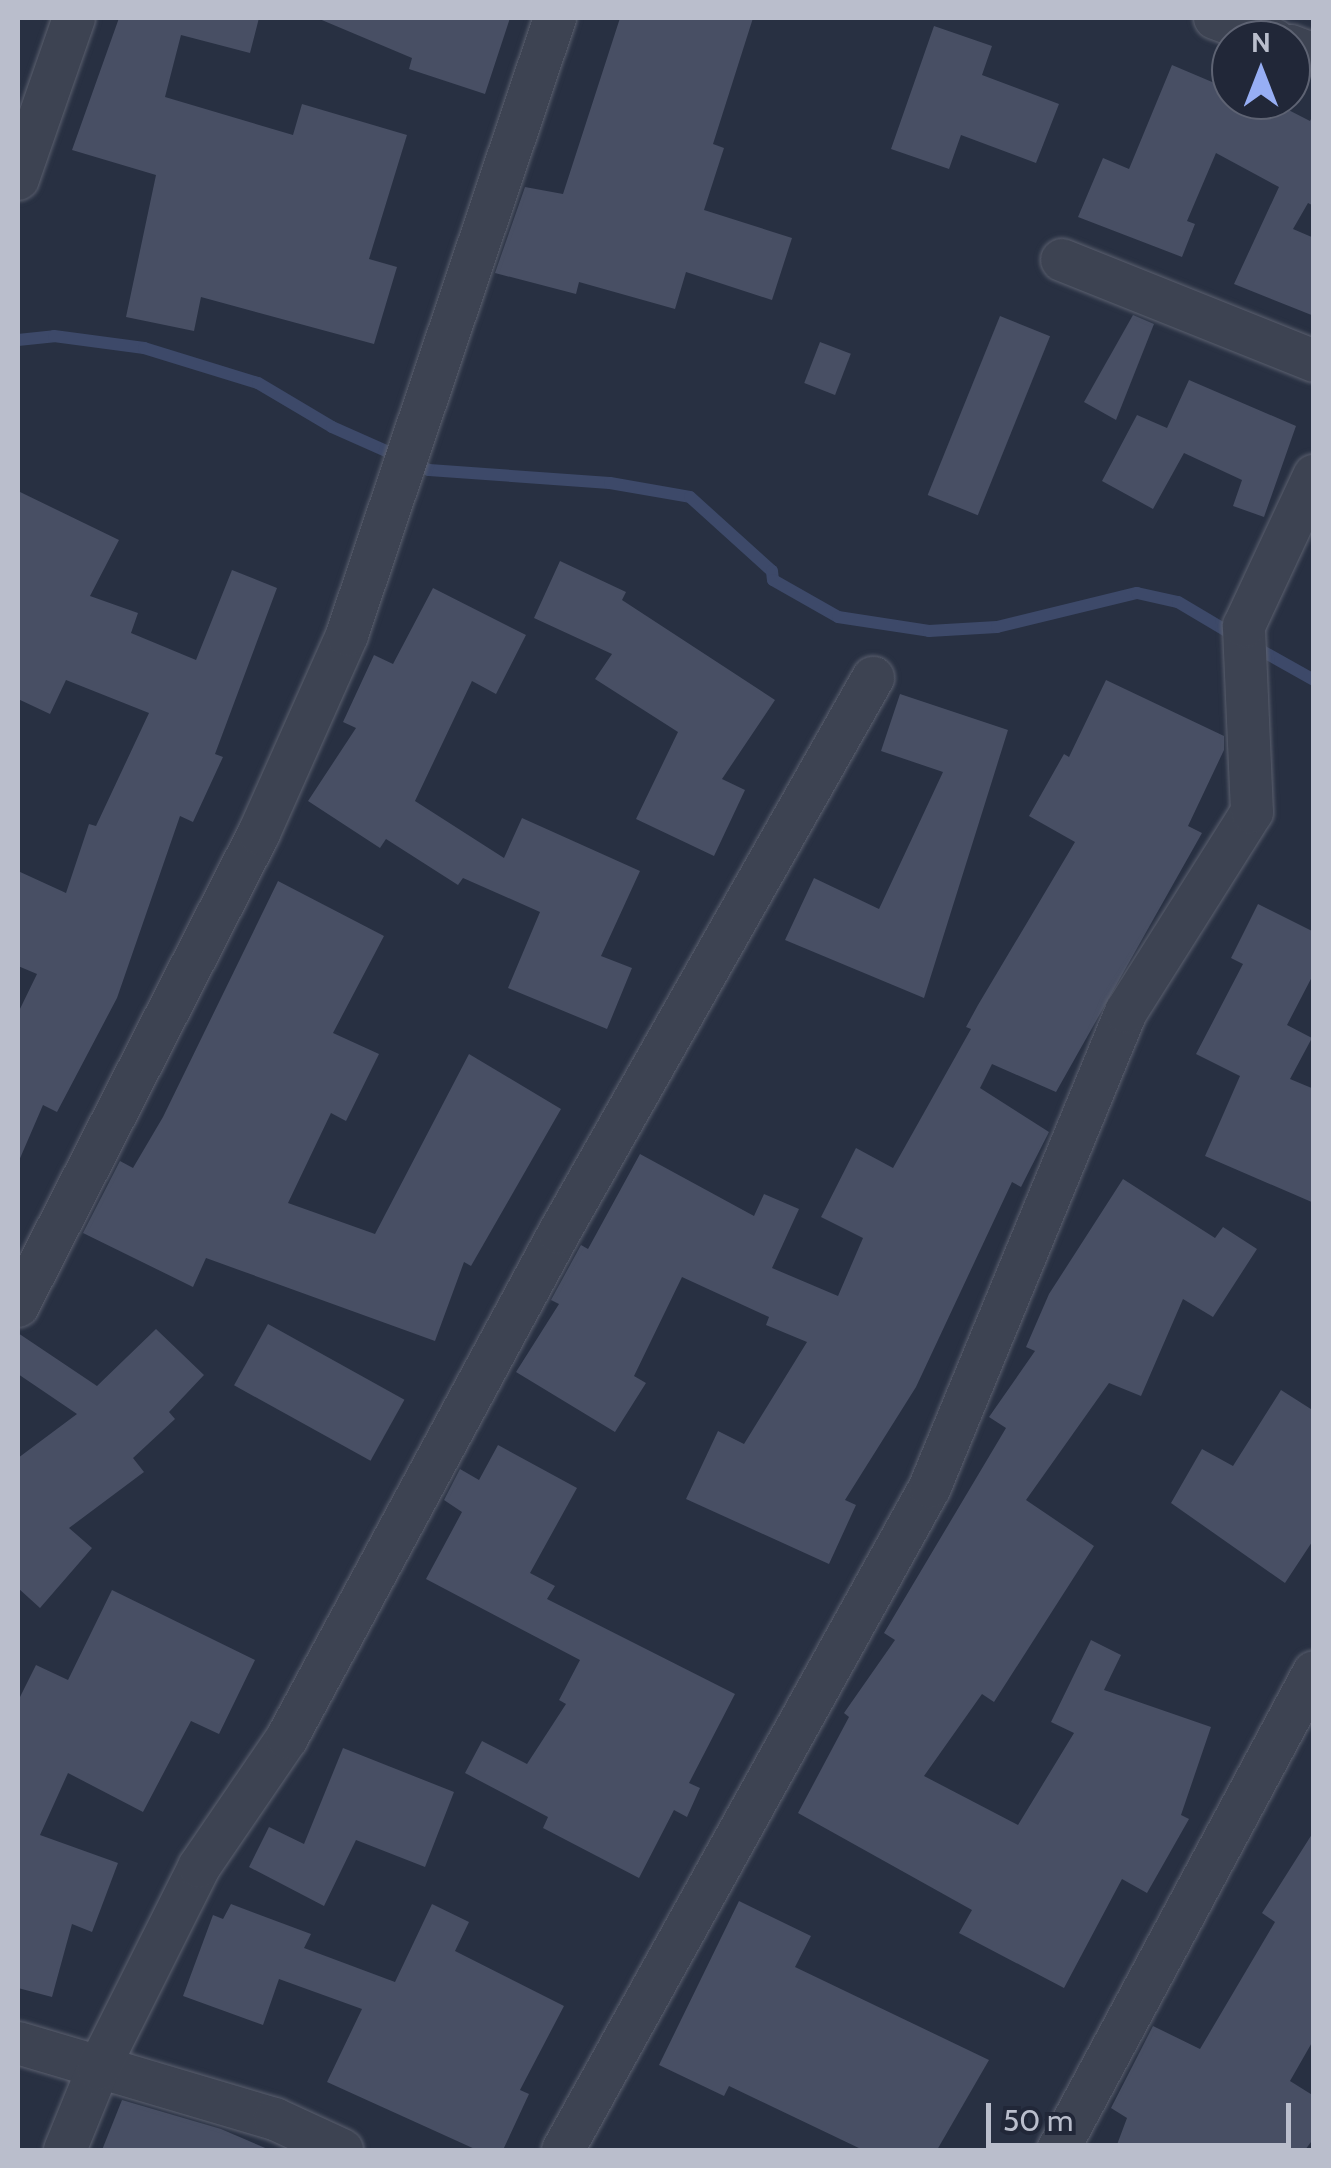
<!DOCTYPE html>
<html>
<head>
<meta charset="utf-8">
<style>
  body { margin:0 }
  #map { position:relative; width:1331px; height:2168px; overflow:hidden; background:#283042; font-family:Cabin,sans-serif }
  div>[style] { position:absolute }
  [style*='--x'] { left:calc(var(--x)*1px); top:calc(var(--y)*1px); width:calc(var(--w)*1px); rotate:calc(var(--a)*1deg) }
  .stream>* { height:12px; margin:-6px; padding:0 6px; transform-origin:6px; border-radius:6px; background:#3d4969 }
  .building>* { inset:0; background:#484f64; transform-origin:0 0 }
  .roads { filter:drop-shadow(0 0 2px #5b606f) drop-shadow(0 0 2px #5b606f) }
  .street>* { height:42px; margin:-21px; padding:0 21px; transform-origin:21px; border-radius:21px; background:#3d4352 }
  span { translate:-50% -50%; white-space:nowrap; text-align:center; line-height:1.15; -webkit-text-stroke:10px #212738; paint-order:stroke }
  .frame { position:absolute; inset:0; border:20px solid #babecc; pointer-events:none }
  .north { position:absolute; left:1211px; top:20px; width:100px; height:100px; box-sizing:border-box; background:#212738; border:2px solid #5e6373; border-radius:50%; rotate:0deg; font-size:28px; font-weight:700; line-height:40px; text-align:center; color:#babecc }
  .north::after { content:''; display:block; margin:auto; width:35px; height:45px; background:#97aef4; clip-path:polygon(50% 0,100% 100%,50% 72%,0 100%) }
  .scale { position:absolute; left:986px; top:2103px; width:305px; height:45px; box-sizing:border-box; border:5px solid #babecc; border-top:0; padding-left:12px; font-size:30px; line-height:35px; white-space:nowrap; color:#babecc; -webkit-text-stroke:8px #212738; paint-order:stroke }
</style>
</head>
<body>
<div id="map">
  <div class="stream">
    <div style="--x:18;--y:340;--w:36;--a:-6"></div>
    <div style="--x:54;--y:336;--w:91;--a:7.6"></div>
    <div style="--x:144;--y:348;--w:119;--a:17.1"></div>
    <div style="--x:258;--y:383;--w:86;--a:30.7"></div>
    <div style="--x:332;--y:427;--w:106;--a:23.9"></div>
    <div style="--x:429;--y:470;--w:181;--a:4.1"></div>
    <div style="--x:610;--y:483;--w:81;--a:9.9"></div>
    <div style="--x:690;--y:497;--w:110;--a:42.1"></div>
    <div style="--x:772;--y:571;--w:9;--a:84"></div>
    <div style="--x:773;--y:580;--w:75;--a:29.6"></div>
    <div style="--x:838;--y:617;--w:92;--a:8.7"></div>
    <div style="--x:929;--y:631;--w:68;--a:-3.4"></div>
    <div style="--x:997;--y:627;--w:144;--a:-13.7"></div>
    <div style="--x:1137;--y:593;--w:42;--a:12.4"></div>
    <div style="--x:1178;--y:602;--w:69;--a:30.7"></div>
    <div style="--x:1255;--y:647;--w:68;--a:29.2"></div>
  </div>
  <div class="building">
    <div style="clip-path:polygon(119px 18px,259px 18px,250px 53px,181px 35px,165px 97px,293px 135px,302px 104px,407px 135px,369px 259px,397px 267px,374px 344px,201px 297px,194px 331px,126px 317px,156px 175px,72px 150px)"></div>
    <div style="clip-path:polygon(317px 18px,510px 18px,485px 94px,409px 69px,412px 58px)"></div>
    <div style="clip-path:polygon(620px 18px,753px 18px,713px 144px,724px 148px,704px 210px,792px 238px,772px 300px,686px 272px,675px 309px,579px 282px,576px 294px,495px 273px,525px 187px,563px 194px)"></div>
    <div style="clip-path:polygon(934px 26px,992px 46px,982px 75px,1059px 104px,1036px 163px,961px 135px,949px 169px,891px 149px)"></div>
    <div style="clip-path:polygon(1172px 65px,1231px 90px,1231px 100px,1269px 100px,1310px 121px,1314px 113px,1314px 206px,1308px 203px,1293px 229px,1314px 238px,1314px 316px,1234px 284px,1279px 187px,1216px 153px,1187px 221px,1195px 224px,1182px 257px,1078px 217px,1103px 158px,1129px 169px)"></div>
    <div style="clip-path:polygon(1133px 315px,1154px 324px,1116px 420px,1084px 402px)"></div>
    <div style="left:1000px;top:316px;width:54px;height:193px;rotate:22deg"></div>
    <div style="left:820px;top:342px;width:33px;height:44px;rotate:21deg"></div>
    <div style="clip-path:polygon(1189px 380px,1296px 426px,1264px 517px,1233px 506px,1242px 480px,1184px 453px,1153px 509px,1102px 481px,1137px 415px,1167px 428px)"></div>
    <div style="clip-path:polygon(18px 491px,119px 540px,90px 596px,138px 613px,131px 633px,196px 660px,232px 570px,277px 588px,215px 754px,223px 757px,193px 822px,180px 816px,117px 998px,57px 1112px,43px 1105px,18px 1163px,18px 1013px,37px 974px,18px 966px,18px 871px,66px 893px,89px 824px,96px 826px,149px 713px,66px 680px,50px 714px,18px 699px)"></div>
    <div style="clip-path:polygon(560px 561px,626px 592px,622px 600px,775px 700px,722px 779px,745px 790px,714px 856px,636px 819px,678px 732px,595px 679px,612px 654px,534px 618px)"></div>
    <div style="clip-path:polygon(433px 588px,526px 635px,496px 694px,472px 681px,415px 801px,504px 858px,522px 818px,640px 871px,601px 956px,632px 968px,607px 1029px,508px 988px,540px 912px,463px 878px,458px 885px,386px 839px,380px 848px,308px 801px,356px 728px,343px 722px,374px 655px,393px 664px)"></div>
    <div style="clip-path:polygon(1106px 680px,1224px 736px,1224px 750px,1188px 826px,1202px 833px,1056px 1092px,992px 1064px,980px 1088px,1049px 1132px,1021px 1187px,1012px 1182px,916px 1387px,845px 1500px,856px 1505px,829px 1564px,686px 1499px,718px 1431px,744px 1444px,807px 1342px,766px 1325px,769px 1317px,682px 1277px,634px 1376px,646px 1383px,615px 1432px,516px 1372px,559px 1304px,551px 1300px,581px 1245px,588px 1249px,640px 1154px,754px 1216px,764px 1194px,799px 1209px,772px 1268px,838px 1296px,863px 1238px,821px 1217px,856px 1148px,893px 1168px,971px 1029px,966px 1027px,978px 1005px,1075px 842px,1029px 816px,1064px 754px,1069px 757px)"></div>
    <div style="clip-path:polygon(900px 694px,1008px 730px,924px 998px,785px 940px,814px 878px,879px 909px,943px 772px,881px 751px)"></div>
    <div style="clip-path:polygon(278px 881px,384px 936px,333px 1033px,379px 1054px,346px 1121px,331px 1113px,288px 1203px,375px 1234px,469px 1054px,561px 1109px,471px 1266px,464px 1262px,435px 1341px,206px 1258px,193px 1287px,83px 1233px,120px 1161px,133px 1168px,163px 1117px)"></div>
    <div style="clip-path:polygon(1258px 904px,1314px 932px,1314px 973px,1287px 1025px,1312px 1038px,1290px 1079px,1314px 1089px,1314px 1203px,1205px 1156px,1240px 1076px,1196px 1054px,1243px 964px,1231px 958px)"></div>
    <div style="clip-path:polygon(1123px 1179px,1215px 1238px,1223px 1227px,1257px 1249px,1213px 1317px,1183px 1299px,1141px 1396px,1109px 1383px,1026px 1500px,1094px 1546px,994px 1702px,982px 1694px,924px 1776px,1018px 1825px,1074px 1733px,1051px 1722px,1091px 1640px,1121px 1655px,1104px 1690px,1211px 1727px,1181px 1815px,1189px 1819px,1147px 1893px,1122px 1879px,1064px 1988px,959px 1933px,972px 1910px,798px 1813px,849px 1717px,844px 1713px,895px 1640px,884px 1633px,1006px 1428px,989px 1417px,1035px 1351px,1026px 1347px,1049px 1294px)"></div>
    <div style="left:268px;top:1324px;width:156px;height:70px;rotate:29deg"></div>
    <div style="clip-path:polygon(156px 1329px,204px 1375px,169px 1412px,175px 1419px,133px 1458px,144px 1472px,69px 1528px,92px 1548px,40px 1608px,18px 1588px,18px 1458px,77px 1414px,18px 1374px,18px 1333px,97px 1386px)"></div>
    <div style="clip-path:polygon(1281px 1390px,1314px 1411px,1314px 1539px,1285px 1583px,1171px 1503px,1202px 1449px,1233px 1466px)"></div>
    <div style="clip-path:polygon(498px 1445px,577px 1488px,530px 1573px,555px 1586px,547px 1599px,735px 1694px,689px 1783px,700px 1788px,687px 1817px,674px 1810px,639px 1878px,543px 1828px,548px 1817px,465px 1773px,482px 1741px,527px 1764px,566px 1704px,559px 1700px,580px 1660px,426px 1579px,462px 1512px,444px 1500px,460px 1469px,479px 1480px)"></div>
    <div style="clip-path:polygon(112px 1590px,255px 1660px,219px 1734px,191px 1721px,143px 1812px,68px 1773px,40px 1835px,118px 1863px,92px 1932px,72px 1924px,52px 1997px,18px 1988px,18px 1701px,36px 1665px,68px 1680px)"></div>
    <div style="clip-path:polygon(343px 1748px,454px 1792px,425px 1867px,356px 1840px,324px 1906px,249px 1867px,269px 1827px,304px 1844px)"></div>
    <div style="clip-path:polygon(1314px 1831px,1314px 2039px,1290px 2081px,1314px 2096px,1314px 2138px,1305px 2150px,1115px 2150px,1127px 2118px,1111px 2108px,1153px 2026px,1200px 2049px,1275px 1922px,1262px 1913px)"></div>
    <div style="clip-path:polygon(739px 1901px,811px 1936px,795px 1967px,989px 2060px,937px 2150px,863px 2150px,729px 2086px,724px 2096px,659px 2065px)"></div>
    <div style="clip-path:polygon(231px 1904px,311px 1934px,304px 1948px,395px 1982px,432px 1904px,469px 1922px,455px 1951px,564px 2006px,520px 2090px,529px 2094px,503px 2150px,477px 2150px,327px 2082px,362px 2009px,279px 1979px,263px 2025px,183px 1996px,213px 1915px,223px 1919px)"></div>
    <div style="clip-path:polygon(122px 2100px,221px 2129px,270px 2150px,102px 2150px)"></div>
  </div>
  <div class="roads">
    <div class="street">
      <div style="--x:1215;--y:18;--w:63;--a:20.4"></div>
      <div style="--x:1291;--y:46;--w:25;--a:21"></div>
      <div style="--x:18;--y:179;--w:170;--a:-70.8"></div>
      <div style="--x:1062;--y:260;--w:271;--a:21.8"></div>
      <div style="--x:18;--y:1306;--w:531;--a:-63"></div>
      <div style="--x:259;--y:833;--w:217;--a:-66"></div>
      <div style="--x:347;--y:635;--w:651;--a:-71.37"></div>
      <div style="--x:18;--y:2043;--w:268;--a:16.5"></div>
      <div style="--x:275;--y:2119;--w:74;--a:24.8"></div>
      <div style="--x:65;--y:2150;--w:87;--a:-67.8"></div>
      <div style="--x:98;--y:2069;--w:226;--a:-63.4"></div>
      <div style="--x:199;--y:1867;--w:156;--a:-55.7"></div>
      <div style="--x:287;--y:1738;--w:574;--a:-61.69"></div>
      <div style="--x:559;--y:1233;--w:638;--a:-60.5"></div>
      <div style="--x:563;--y:2150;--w:758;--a:-61.03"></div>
      <div style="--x:930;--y:1487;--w:514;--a:-67.58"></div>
      <div style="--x:1126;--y:1012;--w:236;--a:-57.8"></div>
      <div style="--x:1252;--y:812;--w:186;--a:-92.5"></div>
      <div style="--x:1244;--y:626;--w:166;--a:-65"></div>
      <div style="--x:1058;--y:2150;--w:542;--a:-61.83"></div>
    </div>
  </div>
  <div class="frame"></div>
  <div class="north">N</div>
  <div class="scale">50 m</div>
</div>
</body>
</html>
